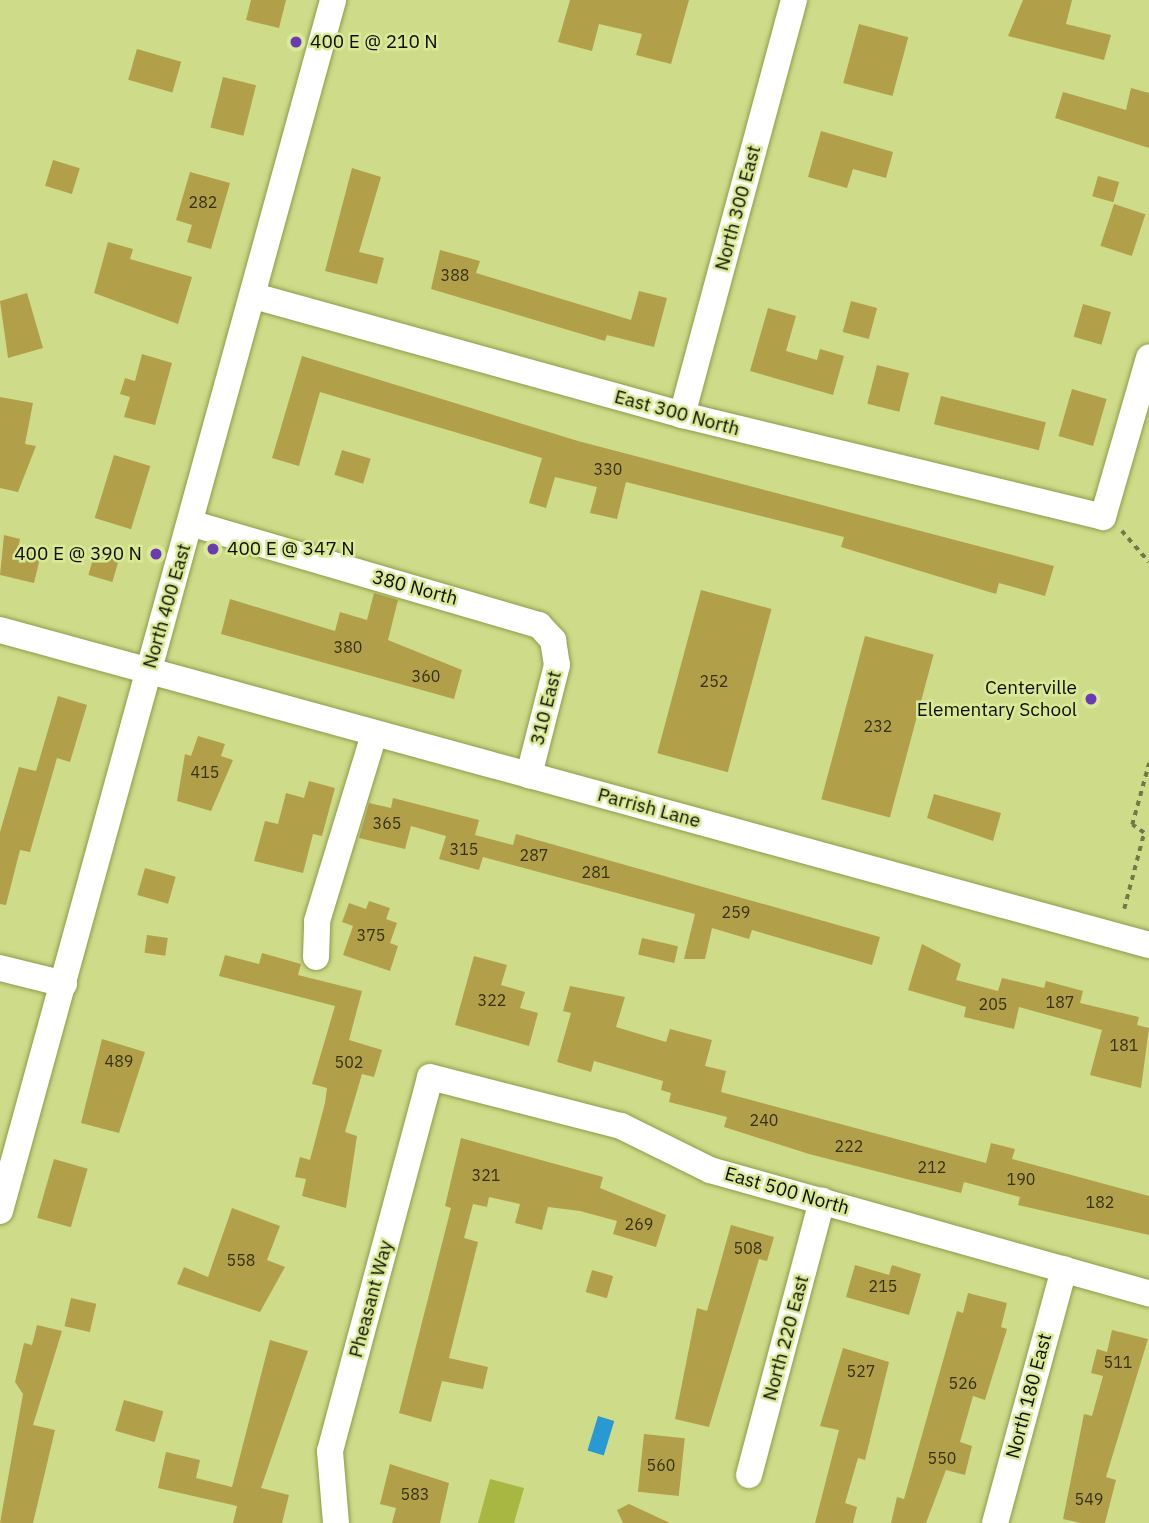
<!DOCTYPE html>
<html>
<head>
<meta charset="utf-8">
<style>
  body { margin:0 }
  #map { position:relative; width:1149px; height:1523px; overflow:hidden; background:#cedc89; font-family:"IBM Plex Sans",sans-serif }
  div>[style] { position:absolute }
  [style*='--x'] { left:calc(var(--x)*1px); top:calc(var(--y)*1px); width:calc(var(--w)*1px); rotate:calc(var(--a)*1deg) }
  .green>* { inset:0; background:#a7b741 }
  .water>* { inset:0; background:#2999d3; transform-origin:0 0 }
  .building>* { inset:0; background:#b29f4a; transform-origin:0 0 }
  .path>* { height:3.5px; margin-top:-1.75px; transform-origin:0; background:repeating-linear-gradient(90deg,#707947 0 5px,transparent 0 10px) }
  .roads { filter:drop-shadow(0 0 2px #8e9b49) drop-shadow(0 0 2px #8e9b49) }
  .minor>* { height:26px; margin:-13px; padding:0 13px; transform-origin:13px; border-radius:13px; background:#fff }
  .dots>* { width:19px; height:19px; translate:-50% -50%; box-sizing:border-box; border:4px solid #dae996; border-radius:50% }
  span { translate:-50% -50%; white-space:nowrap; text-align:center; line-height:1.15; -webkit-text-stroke:5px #dae996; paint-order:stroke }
  .number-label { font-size:16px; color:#353212 }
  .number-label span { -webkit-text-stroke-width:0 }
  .poi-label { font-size:19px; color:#0b0e00 }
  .left { translate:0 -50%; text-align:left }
  .right { translate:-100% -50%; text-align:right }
  .street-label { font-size:19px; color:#0b0e00 }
</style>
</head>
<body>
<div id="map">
  <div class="green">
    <div style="clip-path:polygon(490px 1479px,524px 1488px,514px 1523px,478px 1523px)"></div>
  </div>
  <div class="water">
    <div style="left:598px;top:1416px;width:17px;height:36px;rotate:17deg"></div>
  </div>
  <div class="building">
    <div style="clip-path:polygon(251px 0,286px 0,279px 28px,246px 20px)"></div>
    <div style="clip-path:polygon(570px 0,689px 0,671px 64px,636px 55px,642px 34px,599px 24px,592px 51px,558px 42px)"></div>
    <div style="clip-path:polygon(1023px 0,1072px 0,1066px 24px,1111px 35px,1104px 60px,1008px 36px)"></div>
    <div style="left:859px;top:24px;width:51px;height:61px;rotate:15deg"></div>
    <div style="left:137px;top:49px;width:46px;height:32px;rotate:16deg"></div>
    <div style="left:223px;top:77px;width:34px;height:52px;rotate:14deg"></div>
    <div style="clip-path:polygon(1131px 88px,1149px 93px,1149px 148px,1055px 118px,1063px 92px,1126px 110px)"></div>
    <div style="clip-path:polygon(821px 131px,893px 152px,886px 178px,853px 169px,847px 188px,808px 177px)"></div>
    <div style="left:53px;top:160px;width:28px;height:27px;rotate:17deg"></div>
    <div style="clip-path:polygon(352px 168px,381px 177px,359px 252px,384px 258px,377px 284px,325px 271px)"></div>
    <div style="clip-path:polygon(190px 172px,230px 183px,211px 249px,187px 242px,192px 225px,176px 220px)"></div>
    <div style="left:1098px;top:176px;width:22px;height:21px;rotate:16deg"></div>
    <div style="left:1114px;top:204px;width:33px;height:44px;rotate:18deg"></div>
    <div style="clip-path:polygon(108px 242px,133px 249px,130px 259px,192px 277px,178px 324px,94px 293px)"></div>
    <div style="clip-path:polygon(440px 250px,480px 261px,476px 273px,631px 320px,639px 291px,667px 298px,654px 347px,607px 335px,605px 341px,431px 289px)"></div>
    <div style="clip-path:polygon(27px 293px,43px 348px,8px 358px,0 301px)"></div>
    <div style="left:851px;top:301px;width:27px;height:32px;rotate:15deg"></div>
    <div style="left:1083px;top:304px;width:29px;height:34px;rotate:16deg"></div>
    <div style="clip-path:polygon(768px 308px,796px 316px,786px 351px,817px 360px,820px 349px,844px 356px,833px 395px,750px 371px)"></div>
    <div style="clip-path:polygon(142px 354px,172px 363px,155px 425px,124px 417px,130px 397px,120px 394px,125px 378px,135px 381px)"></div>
    <div style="clip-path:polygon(302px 356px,578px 441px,1054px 566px,1045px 596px,999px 583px,996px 594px,841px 547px,844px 537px,626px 482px,617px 519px,590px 513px,597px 487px,555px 477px,546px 508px,529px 503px,542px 458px,320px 392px,299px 466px,272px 458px)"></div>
    <div style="left:877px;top:365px;width:33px;height:40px;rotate:14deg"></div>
    <div style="left:1072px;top:389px;width:36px;height:49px;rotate:16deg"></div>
    <div style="left:941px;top:396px;width:108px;height:29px;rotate:14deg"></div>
    <div style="clip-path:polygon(0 397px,33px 403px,25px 444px,36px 446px,18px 492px,0 488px)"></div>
    <div style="left:342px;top:450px;width:30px;height:26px;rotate:17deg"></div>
    <div style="left:114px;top:455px;width:38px;height:66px;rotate:17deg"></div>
    <div style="clip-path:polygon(4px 535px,20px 539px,18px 549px,41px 554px,34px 583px,0 575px)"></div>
    <div style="left:95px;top:552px;width:25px;height:24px;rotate:16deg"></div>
    <div style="left:701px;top:590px;width:73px;height:169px;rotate:15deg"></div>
    <div style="clip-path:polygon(374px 593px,398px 600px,388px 640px,462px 670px,454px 699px,221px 634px,230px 599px,335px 631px,340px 612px,367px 620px)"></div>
    <div style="left:865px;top:636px;width:71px;height:169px;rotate:15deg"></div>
    <div style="clip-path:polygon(58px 696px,87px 705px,70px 762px,57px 758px,30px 852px,20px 850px,6px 905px,0 904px,0 832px,19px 767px,36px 771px)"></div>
    <div style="clip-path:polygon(198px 736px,225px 744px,221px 756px,233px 760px,211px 811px,177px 801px,185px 754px,191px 756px)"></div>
    <div style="clip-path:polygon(309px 781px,335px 788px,322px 836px,313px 834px,303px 873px,254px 861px,265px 821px,278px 824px,286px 793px,304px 798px)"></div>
    <div style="clip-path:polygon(934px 794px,1001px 813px,993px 841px,927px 818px)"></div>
    <div style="clip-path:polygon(393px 798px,479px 820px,475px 835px,513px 845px,516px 834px,880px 937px,872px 965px,752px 930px,749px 939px,712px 928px,705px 959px,684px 959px,695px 914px,483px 857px,479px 870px,439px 859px,446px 836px,411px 826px,405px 849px,359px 838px,369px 803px,391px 808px)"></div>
    <div style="left:145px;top:868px;width:32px;height:28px;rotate:16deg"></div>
    <div style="clip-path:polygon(369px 901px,390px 908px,386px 919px,397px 923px,390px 943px,398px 946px,390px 971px,343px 955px,353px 926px,342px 922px,349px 903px,366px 909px)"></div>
    <div style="left:147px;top:935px;width:21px;height:18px;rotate:8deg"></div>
    <div style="left:642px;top:938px;width:37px;height:17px;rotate:13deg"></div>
    <div style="clip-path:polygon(922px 944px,961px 964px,956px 980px,998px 991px,1002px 978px,1044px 988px,1046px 981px,1083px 991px,1080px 1003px,1139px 1017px,1137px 1025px,1149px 1028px,1141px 1088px,1090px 1075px,1102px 1030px,1019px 1007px,1014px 1029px,964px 1017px,966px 1007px,908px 990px)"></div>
    <div style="clip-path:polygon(262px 953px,301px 964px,298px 975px,362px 991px,349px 1040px,382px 1050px,374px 1077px,362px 1074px,345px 1132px,357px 1136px,346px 1208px,302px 1196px,306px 1179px,295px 1177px,300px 1157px,310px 1160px,325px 1103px,327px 1088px,312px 1084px,335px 1006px,219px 976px,225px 955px,259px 964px)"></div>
    <div style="clip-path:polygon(474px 956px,507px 965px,501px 985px,525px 992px,520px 1008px,538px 1013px,529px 1046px,455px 1025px)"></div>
    <div style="clip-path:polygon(570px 986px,625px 997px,616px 1027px,666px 1042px,670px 1029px,712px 1040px,705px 1066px,726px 1071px,721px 1092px,986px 1163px,991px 1143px,1015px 1149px,1012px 1159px,1149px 1196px,1149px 1235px,1018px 1205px,1020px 1197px,964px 1182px,961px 1193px,809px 1154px,724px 1127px,727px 1117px,669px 1102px,671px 1093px,661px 1090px,663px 1081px,594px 1061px,591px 1072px,557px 1062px,571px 1013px,563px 1011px)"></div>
    <div style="clip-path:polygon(102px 1039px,145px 1052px,119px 1133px,81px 1123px)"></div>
    <div style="clip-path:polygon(461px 1138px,603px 1177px,600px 1188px,666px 1215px,656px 1247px,613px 1234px,617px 1221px,580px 1211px,548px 1207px,542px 1230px,515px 1223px,520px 1204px,489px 1197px,487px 1207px,473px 1204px,464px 1238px,478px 1242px,449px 1358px,488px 1367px,483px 1389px,442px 1381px,431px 1422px,399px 1413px,451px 1208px,445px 1206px)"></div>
    <div style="left:54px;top:1159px;width:35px;height:61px;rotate:16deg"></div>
    <div style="clip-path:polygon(232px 1208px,280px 1226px,267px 1260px,285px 1267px,260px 1312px,177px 1284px,184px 1267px,208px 1277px)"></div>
    <div style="clip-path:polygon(731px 1225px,774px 1237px,767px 1261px,759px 1259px,709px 1427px,675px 1419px,697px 1308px,707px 1311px)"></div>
    <div style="clip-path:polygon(855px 1265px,889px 1275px,892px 1265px,921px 1274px,909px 1315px,846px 1297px)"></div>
    <div style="left:592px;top:1270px;width:22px;height:23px;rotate:16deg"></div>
    <div style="clip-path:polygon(968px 1293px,1007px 1303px,1001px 1327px,1007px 1329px,985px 1400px,973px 1396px,960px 1442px,972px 1446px,965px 1475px,946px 1470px,926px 1523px,891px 1523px,897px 1497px,904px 1499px,957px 1311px,963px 1313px)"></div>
    <div style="left:71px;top:1298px;width:26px;height:29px;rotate:13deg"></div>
    <div style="clip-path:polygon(37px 1325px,62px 1331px,33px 1425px,55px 1430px,33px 1523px,0 1523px,23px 1394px,15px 1382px,24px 1343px,32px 1345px)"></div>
    <div style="clip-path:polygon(1112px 1330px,1148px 1339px,1106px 1477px,1116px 1480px,1105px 1523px,1081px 1523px,1063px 1519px,1084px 1414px,1092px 1416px,1103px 1376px,1091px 1373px,1097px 1349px,1107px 1352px)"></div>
    <div style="clip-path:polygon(270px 1340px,308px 1351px,261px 1488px,289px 1495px,282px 1523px,233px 1523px,237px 1506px,158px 1488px,166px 1452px,200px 1460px,196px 1478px,232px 1487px)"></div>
    <div style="clip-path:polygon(843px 1348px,889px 1362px,865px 1460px,858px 1458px,845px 1503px,857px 1507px,853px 1523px,815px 1523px,839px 1430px,820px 1426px)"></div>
    <div style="left:124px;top:1400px;width:41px;height:32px;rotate:16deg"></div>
    <div style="left:644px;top:1434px;width:41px;height:58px;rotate:6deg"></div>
    <div style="clip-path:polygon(390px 1464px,449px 1483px,440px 1523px,392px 1523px,396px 1508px,380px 1504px)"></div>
    <div style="clip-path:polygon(629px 1504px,670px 1523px,623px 1523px,617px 1510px)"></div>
  </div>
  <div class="path">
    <div style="--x:1122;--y:531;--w:41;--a:48.9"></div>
    <div style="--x:1124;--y:909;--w:79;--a:-75.3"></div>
    <div style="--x:1144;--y:833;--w:14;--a:-146"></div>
    <div style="--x:1132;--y:825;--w:64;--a:-74.7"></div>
  </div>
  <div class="roads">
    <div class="minor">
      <div style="--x:254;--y:296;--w:444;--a:15.5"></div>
      <div style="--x:682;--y:415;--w:433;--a:13.6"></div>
      <div style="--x:1103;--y:517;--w:166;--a:-73.9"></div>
      <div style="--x:682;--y:415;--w:430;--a:-74.9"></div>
      <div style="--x:190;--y:523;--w:364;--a:16.3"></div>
      <div style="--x:539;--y:625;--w:21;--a:47"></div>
      <div style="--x:553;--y:640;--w:25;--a:81"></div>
      <div style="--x:557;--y:665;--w:114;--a:104.3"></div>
      <div style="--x:0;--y:630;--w:1191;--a:15.33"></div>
      <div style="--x:316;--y:957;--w:36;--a:-88"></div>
      <div style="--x:317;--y:921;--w:195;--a:-73"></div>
      <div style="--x:0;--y:968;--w:66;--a:14"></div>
      <div style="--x:0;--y:1211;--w:1256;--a:-74.62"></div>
      <div style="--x:749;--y:1475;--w:284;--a:-75.1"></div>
      <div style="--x:336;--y:1523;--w:72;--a:-94.8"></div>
      <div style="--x:330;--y:1451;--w:387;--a:-75"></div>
      <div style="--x:430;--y:1077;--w:197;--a:14.4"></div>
      <div style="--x:621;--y:1126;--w:99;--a:26.3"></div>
      <div style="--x:710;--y:1170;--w:456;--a:15.7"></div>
      <div style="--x:995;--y:1523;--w:263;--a:-74.8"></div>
    </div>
  </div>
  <div class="dots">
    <div style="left:296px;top:42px;background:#6a3bb3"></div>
    <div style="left:213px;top:549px;background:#6a3bb3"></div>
    <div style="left:156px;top:554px;background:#6a3bb3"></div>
    <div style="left:1091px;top:699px;background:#6a3bb3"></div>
  </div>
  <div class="number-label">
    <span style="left:203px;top:202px">282</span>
    <span style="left:455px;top:275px">388</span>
    <span style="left:608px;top:469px">330</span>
    <span style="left:348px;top:647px">380</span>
    <span style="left:426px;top:676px">360</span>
    <span style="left:714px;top:681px">252</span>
    <span style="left:878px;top:726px">232</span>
    <span style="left:205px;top:772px">415</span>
    <span style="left:387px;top:823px">365</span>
    <span style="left:464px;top:849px">315</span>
    <span style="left:534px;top:855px">287</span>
    <span style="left:596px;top:872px">281</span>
    <span style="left:736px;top:912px">259</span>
    <span style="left:371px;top:935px">375</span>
    <span style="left:492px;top:1000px">322</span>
    <span style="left:1060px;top:1002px">187</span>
    <span style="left:993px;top:1004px">205</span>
    <span style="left:1124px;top:1045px">181</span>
    <span style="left:119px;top:1061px">489</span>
    <span style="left:349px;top:1062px">502</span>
    <span style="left:764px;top:1120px">240</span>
    <span style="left:849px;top:1146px">222</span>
    <span style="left:932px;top:1167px">212</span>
    <span style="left:486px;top:1175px">321</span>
    <span style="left:1021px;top:1179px">190</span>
    <span style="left:1100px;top:1202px">182</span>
    <span style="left:639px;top:1224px">269</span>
    <span style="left:748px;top:1248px">508</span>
    <span style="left:241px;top:1260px">558</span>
    <span style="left:883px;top:1286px">215</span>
    <span style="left:1118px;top:1362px">511</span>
    <span style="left:861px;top:1371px">527</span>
    <span style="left:963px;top:1383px">526</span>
    <span style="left:942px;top:1458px">550</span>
    <span style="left:661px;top:1465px">560</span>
    <span style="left:415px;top:1494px">583</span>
    <span style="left:1089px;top:1499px">549</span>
  </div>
  <div class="poi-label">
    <span class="left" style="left:310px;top:42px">400 E @ 210 N</span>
    <span class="left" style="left:227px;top:549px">400 E @ 347 N</span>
    <span class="right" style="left:142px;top:554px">400 E @ 390 N</span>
    <span class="right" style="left:1077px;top:699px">Centerville<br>Elementary School</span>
  </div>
  <div class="street-label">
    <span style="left:738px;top:208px;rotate:-75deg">North 300 East</span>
    <span style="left:677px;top:413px;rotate:15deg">East 300 North</span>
    <span style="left:415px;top:588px;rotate:15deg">380 North</span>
    <span style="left:167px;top:606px;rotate:-74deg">North 400 East</span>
    <span style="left:546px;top:708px;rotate:-76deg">310 East</span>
    <span style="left:649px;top:808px;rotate:15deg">Parrish Lane</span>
    <span style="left:787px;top:1191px;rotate:16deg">East 500 North</span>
    <span style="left:371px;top:1299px;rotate:-75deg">Pheasant Way</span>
    <span style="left:786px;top:1338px;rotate:-75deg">North 220 East</span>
    <span style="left:1029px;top:1396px;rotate:-75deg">North 180 East</span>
  </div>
</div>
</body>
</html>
